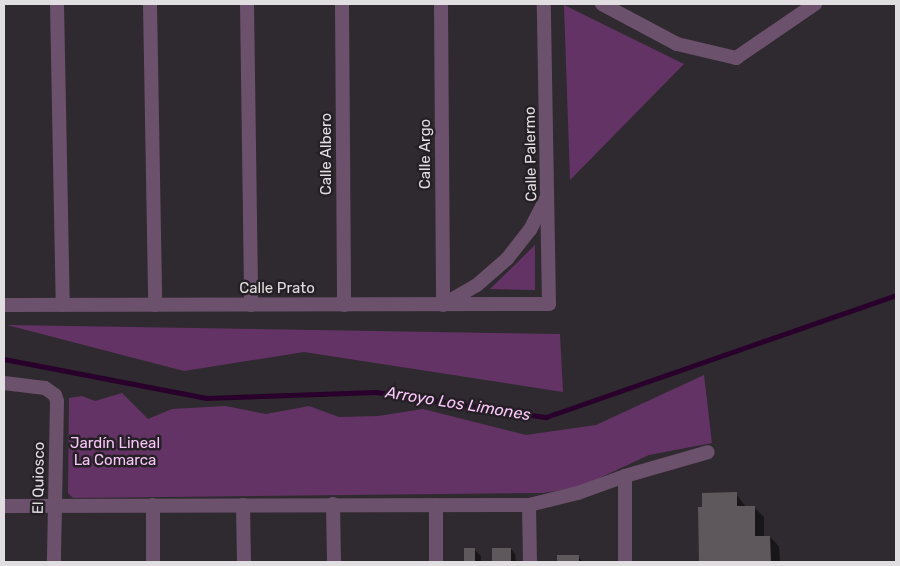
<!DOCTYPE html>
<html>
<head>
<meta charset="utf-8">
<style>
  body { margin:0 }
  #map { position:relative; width:900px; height:566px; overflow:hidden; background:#2f2a2f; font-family:Rubik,sans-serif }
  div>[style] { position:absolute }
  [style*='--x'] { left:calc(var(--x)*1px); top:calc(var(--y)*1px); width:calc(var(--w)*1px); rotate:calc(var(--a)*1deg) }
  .green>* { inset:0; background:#643365 }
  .shadow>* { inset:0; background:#0007 }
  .stream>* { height:4.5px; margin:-2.25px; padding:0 2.25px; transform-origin:2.25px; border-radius:2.25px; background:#29002b }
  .building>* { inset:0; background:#5e585d; transform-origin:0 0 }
  .minor>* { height:14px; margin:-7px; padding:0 7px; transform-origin:7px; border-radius:7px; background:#6c516c }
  span { translate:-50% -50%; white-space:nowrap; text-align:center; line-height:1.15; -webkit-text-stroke:5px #252025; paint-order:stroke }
  .street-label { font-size:15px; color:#e1dee1 }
  .park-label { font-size:15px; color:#f9c5f8 }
  .water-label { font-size:16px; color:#fbc7fb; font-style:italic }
  .frame { position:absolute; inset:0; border:5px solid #e1dee1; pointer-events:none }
</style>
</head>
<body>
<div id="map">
  <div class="green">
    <div style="clip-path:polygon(564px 5px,684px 64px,570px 180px)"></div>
    <div style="clip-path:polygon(535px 245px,535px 290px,490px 289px)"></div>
    <div style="clip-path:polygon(7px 325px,560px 334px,563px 392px,304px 352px,184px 371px)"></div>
    <div style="clip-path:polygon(704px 375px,712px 443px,649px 455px,580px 487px,543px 493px,73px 498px,68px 493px,69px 398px,82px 396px,95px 401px,122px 393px,148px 419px,172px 409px,225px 406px,266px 414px,309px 406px,339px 417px,378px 416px,423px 409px,526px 435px,596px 425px)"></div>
  </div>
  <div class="shadow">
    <div style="clip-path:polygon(736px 494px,746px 507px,754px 507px,764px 517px,764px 537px,770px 537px,779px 546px,780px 562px,700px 562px,699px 509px)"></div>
    <div style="clip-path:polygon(465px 549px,474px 549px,481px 556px,481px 562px,465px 562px)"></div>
    <div style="clip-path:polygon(511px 549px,515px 554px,516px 562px,494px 562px,493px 550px)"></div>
    <div style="clip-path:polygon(558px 556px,578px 556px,583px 562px,559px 562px)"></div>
  </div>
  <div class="stream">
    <div style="--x:4;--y:359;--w:206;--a:10.9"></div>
    <div style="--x:206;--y:398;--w:170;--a:-2"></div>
    <div style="--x:376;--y:392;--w:172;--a:8.4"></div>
    <div style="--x:546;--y:417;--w:371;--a:-19.2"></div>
  </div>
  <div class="building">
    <div style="clip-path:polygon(737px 492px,737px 506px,755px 506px,755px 536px,770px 536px,771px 562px,699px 562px,698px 507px,702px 507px,702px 493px)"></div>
    <div style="left:464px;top:548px;width:11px;height:14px"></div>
    <div style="left:492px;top:548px;width:19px;height:14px"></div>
    <div style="left:557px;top:555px;width:22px;height:7px"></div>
  </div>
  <div class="minor">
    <div style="--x:57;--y:4;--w:301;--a:88.9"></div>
    <div style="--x:150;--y:4;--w:301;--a:89"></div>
    <div style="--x:247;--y:4;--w:301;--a:89.2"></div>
    <div style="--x:342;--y:4;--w:301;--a:89.6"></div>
    <div style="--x:441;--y:4;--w:301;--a:89.6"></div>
    <div style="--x:602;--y:4;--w:85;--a:28.1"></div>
    <div style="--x:677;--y:44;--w:61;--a:13.3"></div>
    <div style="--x:736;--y:58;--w:96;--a:-34.4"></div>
    <div style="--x:444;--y:304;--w:38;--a:-30"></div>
    <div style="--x:477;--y:285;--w:40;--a:-41"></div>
    <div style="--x:507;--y:259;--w:37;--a:-52"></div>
    <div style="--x:530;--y:230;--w:36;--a:-63"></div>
    <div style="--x:4;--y:305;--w:545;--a:-0.11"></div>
    <div style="--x:549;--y:304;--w:300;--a:-91"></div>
    <div style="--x:4;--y:383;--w:41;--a:7"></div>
    <div style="--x:45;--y:388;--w:12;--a:35"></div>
    <div style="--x:55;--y:395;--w:6;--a:72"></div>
    <div style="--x:57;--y:401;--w:161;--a:91.1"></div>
    <div style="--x:625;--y:476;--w:86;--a:90"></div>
    <div style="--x:333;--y:504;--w:58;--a:89"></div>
    <div style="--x:153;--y:505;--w:57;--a:90"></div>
    <div style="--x:243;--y:505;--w:57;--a:89"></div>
    <div style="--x:529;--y:505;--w:57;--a:89"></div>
    <div style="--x:4;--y:506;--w:525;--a:-0.11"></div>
    <div style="--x:529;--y:505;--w:50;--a:-13.8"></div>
    <div style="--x:578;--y:493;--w:50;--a:-19.9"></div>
    <div style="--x:625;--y:476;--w:86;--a:-16.1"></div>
    <div style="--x:436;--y:562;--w:57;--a:-90"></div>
  </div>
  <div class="street-label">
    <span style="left:327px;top:154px;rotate:-90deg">Calle Albero</span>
    <span style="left:426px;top:154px;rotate:-90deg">Calle Argo</span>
    <span style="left:531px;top:154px;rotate:-91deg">Calle Palermo</span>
    <span style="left:277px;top:289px">Calle Prato</span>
    <span style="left:39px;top:478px;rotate:-89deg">El Quiosco</span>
  </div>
  <div class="park-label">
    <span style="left:115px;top:452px">Jardín Lineal<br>La Comarca</span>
  </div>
  <div class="water-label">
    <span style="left:458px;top:404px;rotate:9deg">Arroyo Los Limones</span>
  </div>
  <div class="frame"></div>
</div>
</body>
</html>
